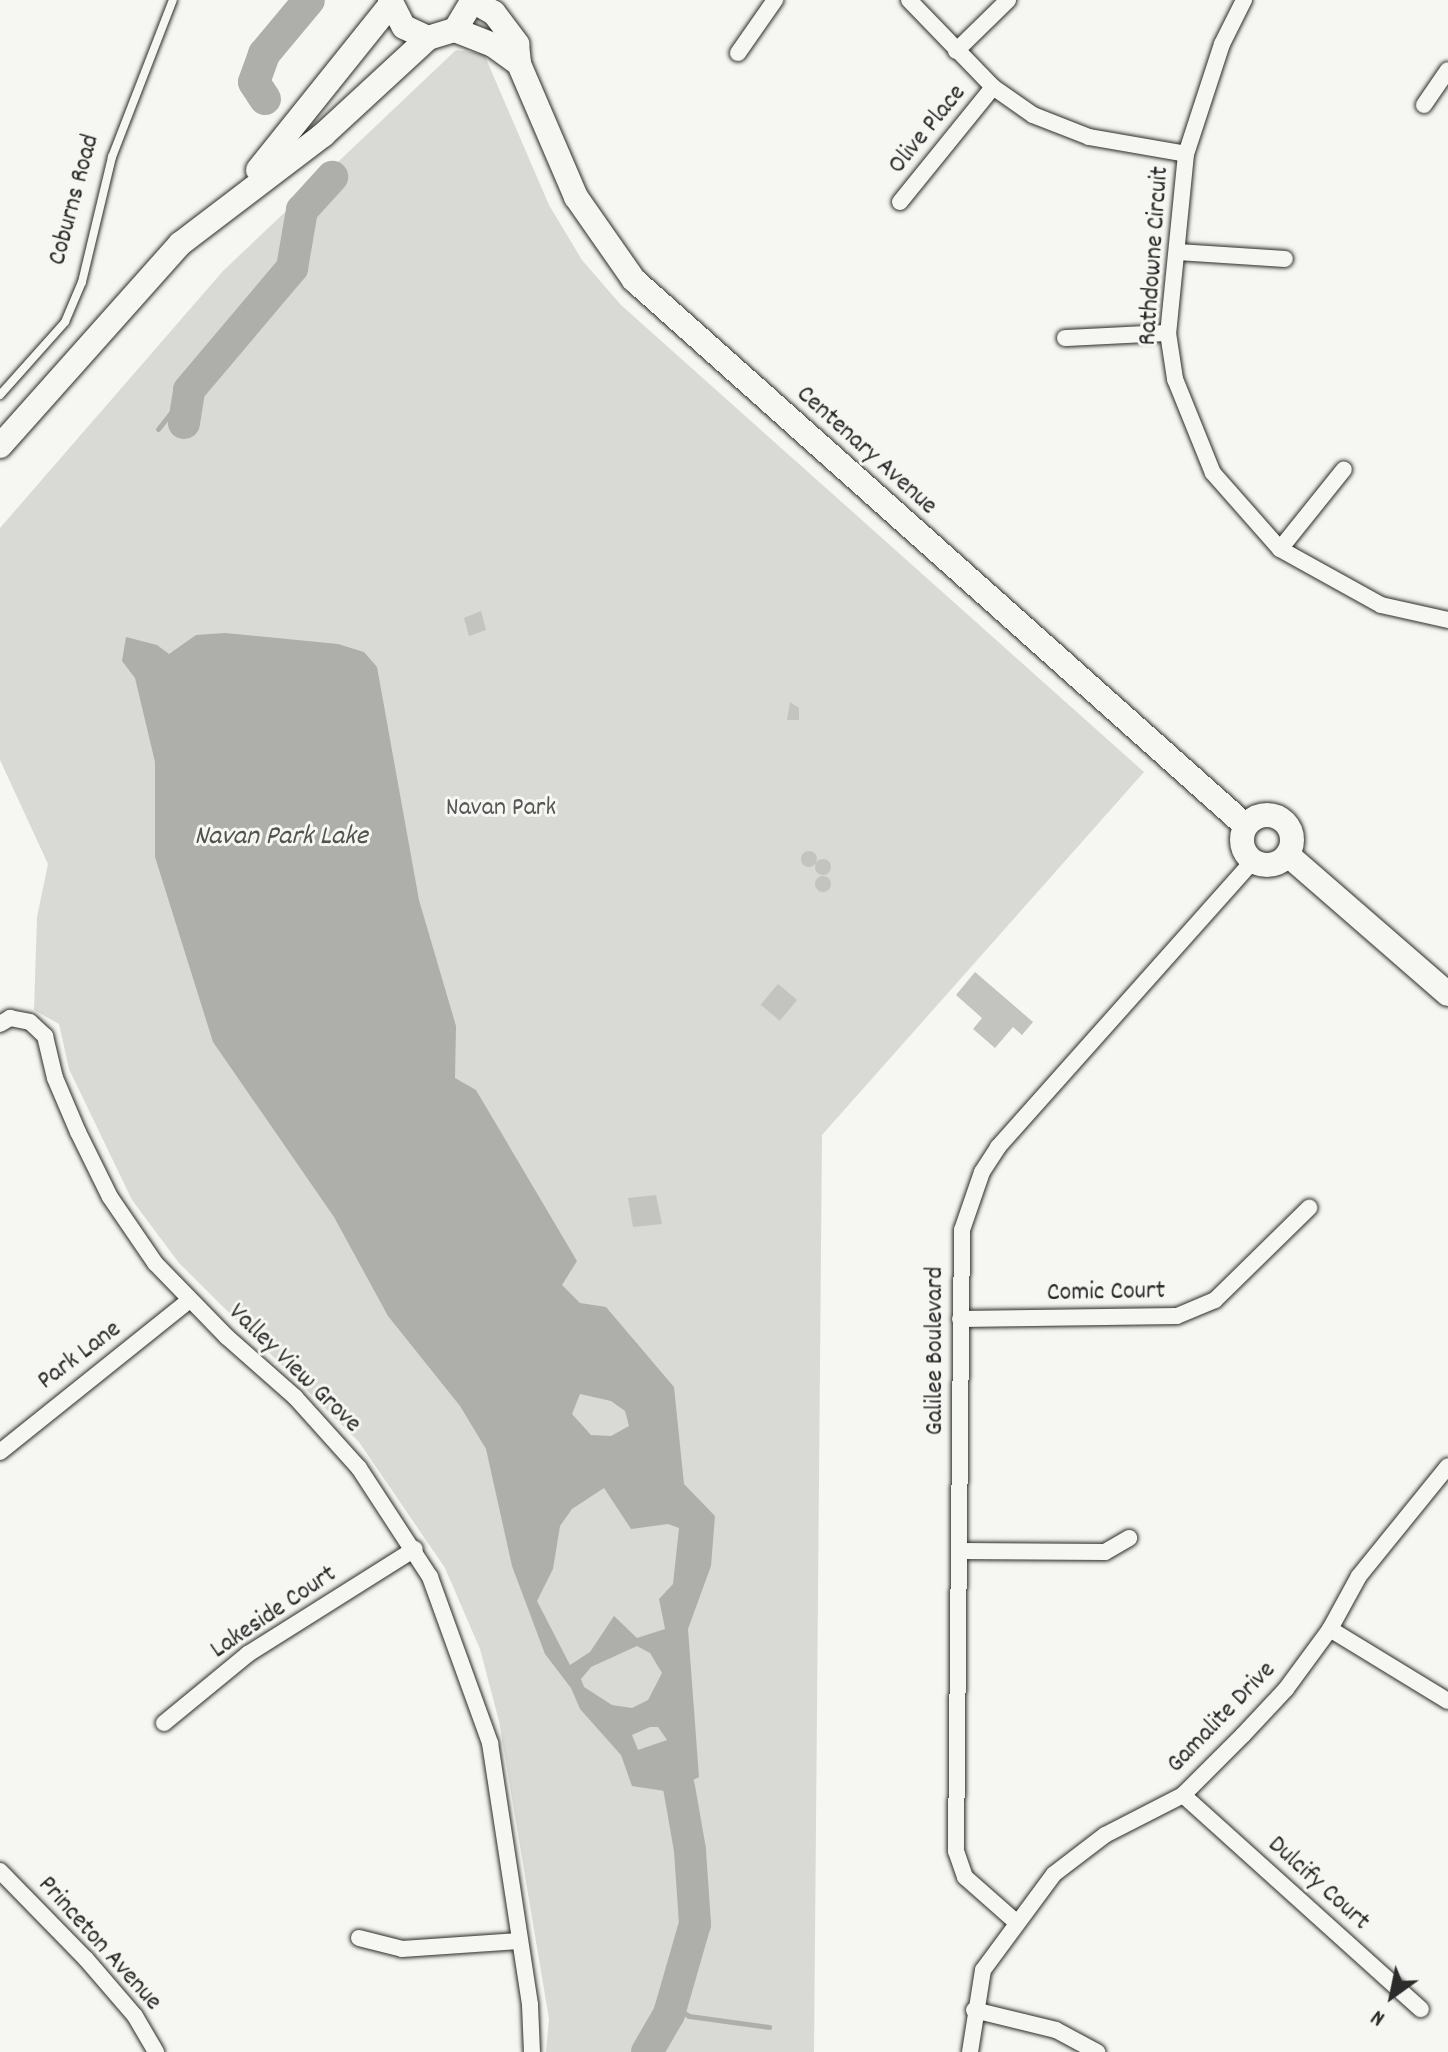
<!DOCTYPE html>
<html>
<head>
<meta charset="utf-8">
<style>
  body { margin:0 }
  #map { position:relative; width:1448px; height:2052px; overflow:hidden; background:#f6f6f2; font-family:Dekko,sans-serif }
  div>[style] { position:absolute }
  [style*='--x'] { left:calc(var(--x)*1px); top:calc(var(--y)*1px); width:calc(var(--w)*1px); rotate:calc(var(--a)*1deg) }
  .green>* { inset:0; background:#d9d9d5 }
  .water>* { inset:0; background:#aeaeab }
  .stream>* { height:5px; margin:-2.5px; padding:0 2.5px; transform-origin:2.5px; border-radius:2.5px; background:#aeaeab }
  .river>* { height:32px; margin:-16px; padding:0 16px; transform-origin:16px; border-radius:16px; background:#aeaeab }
  .building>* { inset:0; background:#c3c3c0; transform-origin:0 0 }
  .round { border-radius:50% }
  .roads { filter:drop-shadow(0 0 2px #2b2b2b) drop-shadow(0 0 2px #2b2b2b) }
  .lane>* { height:8px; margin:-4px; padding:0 4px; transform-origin:4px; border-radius:4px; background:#f6f6f2 }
  .street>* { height:16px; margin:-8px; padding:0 8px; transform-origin:8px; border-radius:8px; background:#f6f6f2 }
  .secondary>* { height:24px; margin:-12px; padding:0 12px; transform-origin:12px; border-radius:12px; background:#f6f6f2 }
  .secondary>.ring { margin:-12px; padding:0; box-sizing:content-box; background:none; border:24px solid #f6f6f2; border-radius:50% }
  span { translate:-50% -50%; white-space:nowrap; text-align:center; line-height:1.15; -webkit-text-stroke:6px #f6f6f2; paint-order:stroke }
  .street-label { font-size:26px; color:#2b2b2b }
  .park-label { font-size:26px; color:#565656 }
  .water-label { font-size:28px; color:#525251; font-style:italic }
  .north { position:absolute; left:1352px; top:1956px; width:80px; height:80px; -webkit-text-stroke:6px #f6f6f2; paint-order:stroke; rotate:213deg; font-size:22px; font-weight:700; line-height:32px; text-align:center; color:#2b2b2b }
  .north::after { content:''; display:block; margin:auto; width:28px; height:36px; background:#2b2b2b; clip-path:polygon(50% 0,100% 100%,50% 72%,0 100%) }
</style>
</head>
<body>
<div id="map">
  <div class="green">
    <div style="clip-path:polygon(456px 50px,484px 54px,549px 205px,582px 260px,621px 305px,1144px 772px,822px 1135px,814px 2052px,546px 2052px,549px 2019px,499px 1721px,480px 1649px,445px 1568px,359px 1442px,179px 1263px,132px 1200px,69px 1069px,59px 1024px,34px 1010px,37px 917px,48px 864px,0 760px,0 528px,223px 271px)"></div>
  </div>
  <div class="water">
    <div style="clip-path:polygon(evenodd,225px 633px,338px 644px,364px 652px,377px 667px,419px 900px,456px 1026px,455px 1078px,476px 1090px,577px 1261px,562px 1285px,580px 1303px,606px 1307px,674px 1387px,684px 1484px,715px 1516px,711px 1566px,688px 1629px,699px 1777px,671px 1792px,632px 1786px,621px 1755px,580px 1709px,571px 1688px,545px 1654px,512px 1566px,486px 1449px,460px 1406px,388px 1316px,334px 1217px,213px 1042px,155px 857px,155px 762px,135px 678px,122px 661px,126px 637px,157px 645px,169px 654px,196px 635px,225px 633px,580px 1394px,611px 1401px,625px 1411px,629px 1426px,611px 1436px,591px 1435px,572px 1414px,580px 1394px,225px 633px,604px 1488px,631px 1529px,668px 1524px,679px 1528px,673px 1584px,659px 1599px,665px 1629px,637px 1638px,614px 1616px,590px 1652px,570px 1665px,537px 1601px,553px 1569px,560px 1526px,572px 1509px,604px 1488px,225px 633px,637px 1646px,650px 1653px,662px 1673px,648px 1700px,632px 1708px,612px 1705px,584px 1687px,581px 1679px,591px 1667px,637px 1646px,225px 633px,650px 1727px,658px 1727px,667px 1740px,638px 1750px,632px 1735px,650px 1727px)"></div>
  </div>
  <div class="stream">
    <div style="--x:158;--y:429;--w:50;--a:-51.5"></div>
    <div style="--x:672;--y:2005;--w:20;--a:33"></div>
    <div style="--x:689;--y:2016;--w:81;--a:7.8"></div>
  </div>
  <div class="river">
    <div style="--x:265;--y:99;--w:20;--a:-123"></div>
    <div style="--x:254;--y:82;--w:30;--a:-70"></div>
    <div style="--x:264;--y:54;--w:70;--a:-50.2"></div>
    <div style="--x:184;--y:423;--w:33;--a:-81"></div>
    <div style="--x:189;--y:390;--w:160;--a:-49.8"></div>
    <div style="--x:292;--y:268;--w:59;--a:-80.2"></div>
    <div style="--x:302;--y:210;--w:45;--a:-47.7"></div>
    <div style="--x:647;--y:2052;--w:44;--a:-59.9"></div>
    <div style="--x:669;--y:2014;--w:94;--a:-73.9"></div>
    <div style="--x:695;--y:1924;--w:74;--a:-93.9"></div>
    <div style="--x:690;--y:1850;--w:64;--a:-99.9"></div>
  </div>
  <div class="building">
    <div style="clip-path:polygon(481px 611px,486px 630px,469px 636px,464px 618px)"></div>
    <div style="clip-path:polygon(790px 702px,799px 708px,799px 720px,787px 720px)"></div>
    <div class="round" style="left:801px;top:851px;width:16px;height:16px"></div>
    <div class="round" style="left:815px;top:859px;width:16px;height:16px"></div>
    <div class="round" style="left:815px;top:876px;width:16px;height:16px"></div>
    <div style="clip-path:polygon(975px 972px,1033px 1022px,1022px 1035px,1013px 1027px,995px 1048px,973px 1029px,982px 1018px,956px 995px)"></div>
    <div style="left:778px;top:984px;width:25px;height:27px;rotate:40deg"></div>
    <div style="clip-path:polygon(656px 1195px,662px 1224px,633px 1227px,628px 1198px)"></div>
  </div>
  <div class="roads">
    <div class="lane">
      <div style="--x:0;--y:395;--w:98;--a:-48.3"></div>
      <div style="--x:65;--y:322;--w:43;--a:-67"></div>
      <div style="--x:82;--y:282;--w:129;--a:-76.5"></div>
      <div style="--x:112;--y:157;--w:168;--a:-68.8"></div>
    </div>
    <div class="street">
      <div style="--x:909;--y:0;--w:121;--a:46"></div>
      <div style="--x:993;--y:87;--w:49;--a:35"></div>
      <div style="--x:1033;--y:115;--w:60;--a:21.4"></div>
      <div style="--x:1089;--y:137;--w:98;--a:9.9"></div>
      <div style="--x:1244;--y:0;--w:49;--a:116.6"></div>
      <div style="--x:1222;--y:44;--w:116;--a:108.1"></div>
      <div style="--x:1186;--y:154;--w:180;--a:95.7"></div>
      <div style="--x:1168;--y:333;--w:47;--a:81.3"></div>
      <div style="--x:1175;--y:379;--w:101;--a:68"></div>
      <div style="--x:1213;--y:473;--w:101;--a:48.6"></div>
      <div style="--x:1280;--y:549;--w:115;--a:29"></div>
      <div style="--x:1381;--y:605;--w:69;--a:12.6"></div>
      <div style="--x:956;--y:51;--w:73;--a:-44.4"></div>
      <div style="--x:738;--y:53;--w:65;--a:-55.1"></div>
      <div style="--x:1424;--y:105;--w:42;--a:-55.6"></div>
      <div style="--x:900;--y:202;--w:148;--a:-51"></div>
      <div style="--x:1178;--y:252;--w:107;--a:3.7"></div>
      <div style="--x:1065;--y:338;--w:103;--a:-2.8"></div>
      <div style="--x:1280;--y:549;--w:102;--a:-51.3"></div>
      <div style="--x:0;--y:1024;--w:12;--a:-31"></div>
      <div style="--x:10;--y:1018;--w:20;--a:11"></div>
      <div style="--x:30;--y:1022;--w:21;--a:43"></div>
      <div style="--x:45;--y:1036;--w:43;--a:76.6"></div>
      <div style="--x:55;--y:1078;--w:59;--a:66.9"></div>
      <div style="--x:78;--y:1132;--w:72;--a:63.8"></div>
      <div style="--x:110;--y:1197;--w:80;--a:55.7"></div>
      <div style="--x:155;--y:1263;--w:103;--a:45.8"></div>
      <div style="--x:227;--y:1337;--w:91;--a:41.4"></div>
      <div style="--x:295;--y:1397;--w:96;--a:48"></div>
      <div style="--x:359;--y:1468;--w:130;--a:56.9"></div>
      <div style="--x:430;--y:1577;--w:177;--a:70.1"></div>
      <div style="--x:490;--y:1743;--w:265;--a:81.3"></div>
      <div style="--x:530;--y:2005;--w:47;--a:87.6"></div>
      <div style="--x:960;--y:1319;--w:217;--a:-0.8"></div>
      <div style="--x:1177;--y:1316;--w:41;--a:-22.8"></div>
      <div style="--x:1215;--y:1300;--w:132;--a:-44.4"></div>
      <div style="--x:0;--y:1452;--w:243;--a:-38.7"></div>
      <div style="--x:960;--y:1551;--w:145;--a:0.4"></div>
      <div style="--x:1105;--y:1552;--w:28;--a:-30"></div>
      <div style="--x:1330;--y:1629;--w:138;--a:31.4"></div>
      <div style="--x:164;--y:1723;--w:109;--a:-39.4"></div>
      <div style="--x:248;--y:1654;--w:197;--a:-32.2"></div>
      <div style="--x:1183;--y:1795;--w:320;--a:42"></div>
      <div style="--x:0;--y:1871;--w:123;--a:45.7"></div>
      <div style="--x:86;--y:1959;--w:75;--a:49.3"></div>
      <div style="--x:135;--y:2016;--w:42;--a:59.7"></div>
      <div style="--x:1016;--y:1922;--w:68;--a:-138.6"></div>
      <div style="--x:965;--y:1877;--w:28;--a:-109"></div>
      <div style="--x:956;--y:1851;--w:621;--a:-89.45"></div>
      <div style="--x:962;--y:1230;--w:61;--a:-71"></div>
      <div style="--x:982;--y:1172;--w:30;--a:-57"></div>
      <div style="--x:998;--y:1147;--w:383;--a:-48.3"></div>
      <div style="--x:359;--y:1938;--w:44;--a:14.3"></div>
      <div style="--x:402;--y:1949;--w:117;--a:-3.9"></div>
      <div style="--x:974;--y:2010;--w:84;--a:13.7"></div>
      <div style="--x:1056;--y:2030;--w:47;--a:28.2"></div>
      <div style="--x:970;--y:2052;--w:83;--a:-81"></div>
      <div style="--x:983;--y:1970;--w:119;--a:-53.5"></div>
      <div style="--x:1054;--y:1874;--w:64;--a:-37.4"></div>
      <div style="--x:1105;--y:1835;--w:88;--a:-27.1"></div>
      <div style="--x:1183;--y:1795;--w:85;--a:-45"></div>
      <div style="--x:1243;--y:1735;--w:63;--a:-46.9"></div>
      <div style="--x:1286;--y:1689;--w:74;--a:-53.7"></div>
      <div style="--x:1330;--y:1629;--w:60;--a:-61.3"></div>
      <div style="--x:1359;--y:1576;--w:141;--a:-51"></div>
    </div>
    <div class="secondary">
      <div style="--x:390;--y:0;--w:30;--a:63"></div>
      <div style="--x:404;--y:27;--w:26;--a:25"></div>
      <div style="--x:428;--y:38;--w:28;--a:-17"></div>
      <div style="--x:455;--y:30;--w:35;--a:-59"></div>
      <div style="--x:473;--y:1;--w:24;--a:30"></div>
      <div style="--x:494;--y:13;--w:39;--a:53"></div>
      <div style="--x:517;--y:44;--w:20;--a:84"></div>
      <div style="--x:519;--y:64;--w:145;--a:66.8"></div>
      <div style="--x:576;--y:197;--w:101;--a:55.1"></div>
      <div style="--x:634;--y:280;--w:820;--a:41.74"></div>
      <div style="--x:455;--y:30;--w:41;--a:21.5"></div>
      <div style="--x:493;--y:45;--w:32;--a:36"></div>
      <div style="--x:258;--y:170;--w:211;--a:-51.3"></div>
      <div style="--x:0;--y:446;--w:271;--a:-48.3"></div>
      <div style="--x:180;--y:244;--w:180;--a:-37.3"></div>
      <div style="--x:323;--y:135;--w:143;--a:-42.7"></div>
      <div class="ring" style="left:1242px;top:815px;width:26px;height:26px"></div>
      <div style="--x:1288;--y:855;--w:212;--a:41"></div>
    </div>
  </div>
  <div class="street-label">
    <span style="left:928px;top:130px;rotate:-51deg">Olive Place</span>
    <span style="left:75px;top:200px;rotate:-75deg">Coburns Road</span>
    <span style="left:1155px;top:256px;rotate:-86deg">Rathdowne Circuit</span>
    <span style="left:866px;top:451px;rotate:42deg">Centenary Avenue</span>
    <span style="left:1106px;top:1293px;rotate:-1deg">Comic Court</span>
    <span style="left:936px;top:1351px;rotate:-90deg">Galilee Boulevard</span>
    <span style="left:80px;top:1356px;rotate:-37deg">Park Lane</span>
    <span style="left:294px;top:1369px;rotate:44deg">Valley View Grove</span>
    <span style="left:274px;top:1613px;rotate:-34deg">Lakeside Court</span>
    <span style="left:1222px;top:1718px;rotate:-46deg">Gamalite Drive</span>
    <span style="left:1318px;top:1884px;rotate:42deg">Dulcify Court</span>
    <span style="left:99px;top:1944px;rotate:48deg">Princeton Avenue</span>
  </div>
  <div class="park-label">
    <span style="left:501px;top:809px">Navan Park</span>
  </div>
  <div class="water-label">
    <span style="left:281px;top:838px">Navan Park Lake</span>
  </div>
  <div class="north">N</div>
</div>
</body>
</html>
